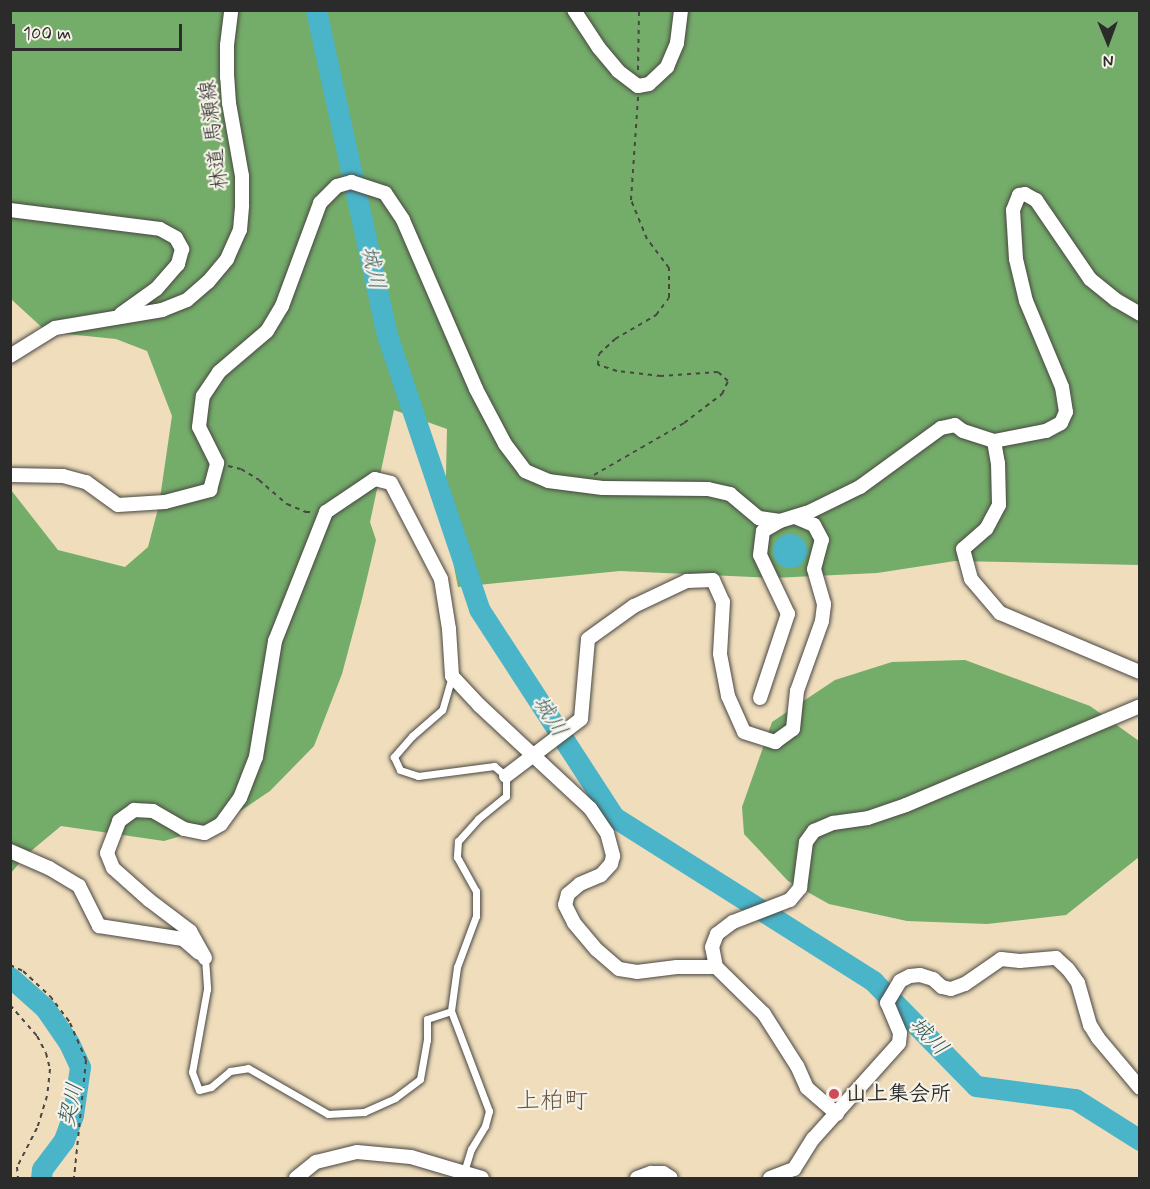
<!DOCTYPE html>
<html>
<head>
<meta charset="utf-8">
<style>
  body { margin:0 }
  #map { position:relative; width:1150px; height:1189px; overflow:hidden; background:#efddbc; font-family:Mynerve,"Klee One",sans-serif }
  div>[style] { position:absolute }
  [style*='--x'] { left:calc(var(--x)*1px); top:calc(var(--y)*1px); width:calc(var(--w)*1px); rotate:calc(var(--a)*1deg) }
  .forest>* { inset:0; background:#74ac6a }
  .water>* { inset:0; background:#4ab4c9 }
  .round { border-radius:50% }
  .river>* { height:21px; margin:-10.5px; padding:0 10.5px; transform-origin:10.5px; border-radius:10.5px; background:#4ab4c9 }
  .path>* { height:2px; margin-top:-1px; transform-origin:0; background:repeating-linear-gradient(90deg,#484641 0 4.5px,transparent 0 9px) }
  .roads { filter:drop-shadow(0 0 2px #484641) drop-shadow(0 0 2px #484641) }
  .lane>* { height:7px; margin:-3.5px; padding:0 3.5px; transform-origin:3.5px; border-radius:3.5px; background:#fff }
  .street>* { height:14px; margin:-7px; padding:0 7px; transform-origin:7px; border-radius:7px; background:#fff }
  .dots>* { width:16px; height:16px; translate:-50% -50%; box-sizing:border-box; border:3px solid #f7f3e8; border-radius:50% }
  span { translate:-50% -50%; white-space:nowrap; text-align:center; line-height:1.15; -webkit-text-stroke:4.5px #f7f3e8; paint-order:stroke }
  .street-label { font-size:21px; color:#2b2b2b }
  .poi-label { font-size:21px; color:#2b2b2b; font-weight:700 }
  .left { translate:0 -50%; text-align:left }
  .water-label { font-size:22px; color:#365b62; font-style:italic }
  .quarter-label { font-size:24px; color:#685741 }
  .frame { position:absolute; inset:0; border:12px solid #2b2b2b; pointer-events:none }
  .north { position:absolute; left:1078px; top:12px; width:60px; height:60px; -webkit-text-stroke:4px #f7f3e8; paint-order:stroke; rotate:179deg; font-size:16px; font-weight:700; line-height:24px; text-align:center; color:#2b2b2b }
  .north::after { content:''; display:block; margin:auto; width:21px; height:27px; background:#2b2b2b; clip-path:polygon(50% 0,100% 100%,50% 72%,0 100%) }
  .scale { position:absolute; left:12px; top:24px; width:170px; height:27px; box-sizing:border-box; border:3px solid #2b2b2b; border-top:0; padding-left:8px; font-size:18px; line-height:21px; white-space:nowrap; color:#2b2b2b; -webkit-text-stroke:4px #f7f3e8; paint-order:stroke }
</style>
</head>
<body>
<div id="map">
  <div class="forest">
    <div style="clip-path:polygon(11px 11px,1139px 11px,1139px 565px,955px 561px,877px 573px,773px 578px,620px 571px,458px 587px,445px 521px,447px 429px,394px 410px,370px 522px,376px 540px,362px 599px,342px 674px,314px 746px,270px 791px,221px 824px,164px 841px,61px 826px,25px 856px,11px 873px,11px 490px,58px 550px,125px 567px,148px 547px,159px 505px,172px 416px,147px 351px,116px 339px,47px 332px,12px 300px)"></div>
    <div style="clip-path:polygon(965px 660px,1090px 706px,1139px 741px,1139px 857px,1066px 915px,987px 924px,907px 921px,829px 904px,788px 881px,744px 834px,742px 807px,772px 722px,835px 680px,892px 662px)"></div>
  </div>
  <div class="water">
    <div class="round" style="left:773px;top:534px;width:34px;height:34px"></div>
  </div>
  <div class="river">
    <div style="--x:316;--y:10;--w:333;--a:77.7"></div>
    <div style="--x:387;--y:335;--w:289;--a:71.4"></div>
    <div style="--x:479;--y:609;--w:248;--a:57"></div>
    <div style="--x:614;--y:817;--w:307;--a:32.3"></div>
    <div style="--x:873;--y:981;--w:147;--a:45.6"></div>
    <div style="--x:976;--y:1086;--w:100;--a:7.5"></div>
    <div style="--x:1075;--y:1099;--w:77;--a:32.2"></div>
    <div style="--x:10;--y:977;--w:47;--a:41.5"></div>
    <div style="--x:45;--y:1008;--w:42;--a:55.6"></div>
    <div style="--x:69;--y:1043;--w:26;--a:65"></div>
    <div style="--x:80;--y:1067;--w:49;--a:98.3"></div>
    <div style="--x:73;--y:1115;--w:27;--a:110"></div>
    <div style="--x:64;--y:1140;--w:36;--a:127"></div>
    <div style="--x:42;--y:1169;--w:9;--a:96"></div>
  </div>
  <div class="path">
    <div style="--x:638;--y:70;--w:60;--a:-89"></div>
    <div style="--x:228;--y:466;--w:13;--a:13"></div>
    <div style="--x:241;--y:469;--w:21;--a:31"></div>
    <div style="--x:259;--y:480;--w:37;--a:41"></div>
    <div style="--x:287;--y:504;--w:21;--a:23"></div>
    <div style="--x:306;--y:512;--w:8;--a:0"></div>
    <div style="--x:594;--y:475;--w:104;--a:-30"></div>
    <div style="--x:684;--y:423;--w:48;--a:-37.3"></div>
    <div style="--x:722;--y:394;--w:14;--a:-65"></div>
    <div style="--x:728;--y:381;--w:13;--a:-138"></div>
    <div style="--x:718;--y:372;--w:57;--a:176"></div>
    <div style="--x:661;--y:376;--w:44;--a:-173.5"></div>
    <div style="--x:617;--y:371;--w:20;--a:-162"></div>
    <div style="--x:598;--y:365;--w:11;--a:-85"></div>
    <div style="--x:599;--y:354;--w:22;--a:-43"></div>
    <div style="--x:615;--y:339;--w:48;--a:-30.3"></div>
    <div style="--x:656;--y:315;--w:21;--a:-53"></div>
    <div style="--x:669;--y:298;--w:30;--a:-90"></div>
    <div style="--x:669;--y:268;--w:36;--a:-127"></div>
    <div style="--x:647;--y:239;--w:42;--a:-112.3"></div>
    <div style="--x:631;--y:200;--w:104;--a:-86.1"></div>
    <div style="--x:10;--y:965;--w:14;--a:25"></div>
    <div style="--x:23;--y:971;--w:37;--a:43"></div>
    <div style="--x:50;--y:996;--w:34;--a:53"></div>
    <div style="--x:70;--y:1023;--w:40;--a:66.6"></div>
    <div style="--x:86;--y:1060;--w:119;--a:95.8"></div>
    <div style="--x:10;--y:1005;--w:41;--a:48.9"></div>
    <div style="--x:37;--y:1036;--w:19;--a:62"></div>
    <div style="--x:46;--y:1053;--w:16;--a:76"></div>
    <div style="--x:50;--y:1069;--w:27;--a:96"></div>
    <div style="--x:47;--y:1096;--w:34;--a:107"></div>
    <div style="--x:37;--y:1128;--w:44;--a:117.1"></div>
    <div style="--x:17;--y:1167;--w:11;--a:85"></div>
  </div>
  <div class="roads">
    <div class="lane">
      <div style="--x:452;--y:676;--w:35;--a:106"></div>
      <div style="--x:442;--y:710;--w:40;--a:139"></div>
      <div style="--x:412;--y:736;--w:28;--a:131"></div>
      <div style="--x:394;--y:757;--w:14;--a:65"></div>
      <div style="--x:400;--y:770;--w:19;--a:18"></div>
      <div style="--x:418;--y:776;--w:77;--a:-7.5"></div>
      <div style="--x:494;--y:766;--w:16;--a:40"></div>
      <div style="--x:506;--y:776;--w:20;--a:90"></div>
      <div style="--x:506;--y:796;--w:36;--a:141"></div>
      <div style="--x:478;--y:819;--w:30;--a:132"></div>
      <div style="--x:458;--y:841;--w:16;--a:94"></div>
      <div style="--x:457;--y:857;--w:39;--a:61"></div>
      <div style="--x:476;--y:891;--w:25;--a:90"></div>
      <div style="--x:476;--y:916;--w:54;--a:110.4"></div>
      <div style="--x:457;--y:967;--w:44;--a:97.8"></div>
      <div style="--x:451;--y:1011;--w:107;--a:69.2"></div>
      <div style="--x:489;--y:1111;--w:16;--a:105"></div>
      <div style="--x:485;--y:1126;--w:27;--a:121"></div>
      <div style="--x:471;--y:1149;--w:27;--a:107"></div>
      <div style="--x:205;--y:958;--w:31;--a:86"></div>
      <div style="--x:207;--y:989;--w:84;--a:100.2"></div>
      <div style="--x:192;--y:1072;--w:19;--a:69"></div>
      <div style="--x:199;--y:1090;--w:12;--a:-14"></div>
      <div style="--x:211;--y:1087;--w:25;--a:-40"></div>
      <div style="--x:230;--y:1071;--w:18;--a:-9"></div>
      <div style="--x:248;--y:1068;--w:92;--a:29.9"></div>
      <div style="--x:328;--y:1114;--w:36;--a:-3"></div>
      <div style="--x:364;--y:1112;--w:34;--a:-24"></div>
      <div style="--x:395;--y:1098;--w:31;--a:-37"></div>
      <div style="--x:420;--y:1079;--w:40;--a:-80"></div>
      <div style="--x:427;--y:1040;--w:21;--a:-90"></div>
      <div style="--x:427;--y:1019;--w:25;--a:-18"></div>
    </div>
    <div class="street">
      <div style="--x:574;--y:10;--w:45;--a:56.7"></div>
      <div style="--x:599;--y:48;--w:30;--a:50"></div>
      <div style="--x:618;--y:71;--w:25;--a:37"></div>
      <div style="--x:638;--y:86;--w:11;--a:-10"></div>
      <div style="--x:649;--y:84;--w:25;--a:-43"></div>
      <div style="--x:667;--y:67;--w:26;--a:-67"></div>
      <div style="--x:677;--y:43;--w:33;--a:-83"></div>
      <div style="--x:10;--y:210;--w:151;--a:7.2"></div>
      <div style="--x:160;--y:229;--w:18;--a:29"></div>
      <div style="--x:176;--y:238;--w:13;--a:61"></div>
      <div style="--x:182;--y:249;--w:16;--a:105"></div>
      <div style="--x:178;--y:264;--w:33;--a:131"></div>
      <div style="--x:156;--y:289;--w:43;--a:144.5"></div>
      <div style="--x:10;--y:356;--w:53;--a:-31.9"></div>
      <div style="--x:55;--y:328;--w:109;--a:-9.5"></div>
      <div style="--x:162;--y:310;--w:27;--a:-22"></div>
      <div style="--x:187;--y:300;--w:28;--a:-41"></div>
      <div style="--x:208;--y:282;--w:30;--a:-50"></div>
      <div style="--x:227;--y:259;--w:32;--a:-66"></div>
      <div style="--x:240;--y:230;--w:25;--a:-85"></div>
      <div style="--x:242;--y:205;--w:29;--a:-90"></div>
      <div style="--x:242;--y:176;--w:74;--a:-100.1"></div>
      <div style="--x:229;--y:103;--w:26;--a:-94"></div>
      <div style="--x:227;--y:77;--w:32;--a:-90"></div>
      <div style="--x:227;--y:45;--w:35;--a:-83"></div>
      <div style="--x:994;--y:441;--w:22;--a:80"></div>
      <div style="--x:998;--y:463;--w:42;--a:88.6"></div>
      <div style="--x:999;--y:505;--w:27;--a:118"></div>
      <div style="--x:986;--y:529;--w:30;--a:139"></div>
      <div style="--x:963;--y:549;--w:31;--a:75"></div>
      <div style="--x:971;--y:579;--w:45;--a:49.5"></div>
      <div style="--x:1000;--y:613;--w:152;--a:22.9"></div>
      <div style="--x:10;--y:475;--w:53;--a:1.1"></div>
      <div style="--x:63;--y:476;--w:24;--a:15"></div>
      <div style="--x:86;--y:482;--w:39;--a:36"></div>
      <div style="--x:118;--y:505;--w:47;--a:-3.7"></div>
      <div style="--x:165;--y:502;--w:47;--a:-14.9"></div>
      <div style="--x:210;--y:490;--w:28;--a:-75"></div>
      <div style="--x:217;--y:463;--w:40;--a:-116.6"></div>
      <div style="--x:199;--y:427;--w:31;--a:-83"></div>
      <div style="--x:203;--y:396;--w:29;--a:-56"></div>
      <div style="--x:219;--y:372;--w:63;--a:-40.5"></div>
      <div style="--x:267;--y:331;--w:29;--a:-59"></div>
      <div style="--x:282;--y:306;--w:110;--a:-69.7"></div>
      <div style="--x:320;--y:203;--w:24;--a:-45"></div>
      <div style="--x:337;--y:186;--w:15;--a:-16"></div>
      <div style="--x:351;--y:182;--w:36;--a:18"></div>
      <div style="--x:385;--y:193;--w:32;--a:56"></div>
      <div style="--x:403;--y:220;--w:184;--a:66.6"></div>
      <div style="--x:476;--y:389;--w:62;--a:62.2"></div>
      <div style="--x:505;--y:444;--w:34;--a:53"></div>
      <div style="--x:525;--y:471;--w:25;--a:23"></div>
      <div style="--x:548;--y:481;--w:55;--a:7.3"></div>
      <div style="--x:603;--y:488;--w:105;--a:0.5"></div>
      <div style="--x:708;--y:489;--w:23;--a:13"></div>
      <div style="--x:730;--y:494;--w:38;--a:40"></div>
      <div style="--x:759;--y:518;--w:21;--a:8"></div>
      <div style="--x:780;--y:521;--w:28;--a:-17"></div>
      <div style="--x:807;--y:513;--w:59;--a:-26.1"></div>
      <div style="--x:860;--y:487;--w:100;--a:-36.1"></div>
      <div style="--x:941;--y:428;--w:14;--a:-12"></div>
      <div style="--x:955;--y:425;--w:10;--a:37"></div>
      <div style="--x:963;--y:431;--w:33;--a:18"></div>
      <div style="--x:994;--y:441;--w:53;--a:-10.9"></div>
      <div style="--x:1046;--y:431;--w:17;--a:-28"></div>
      <div style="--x:1061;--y:423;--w:12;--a:-66"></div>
      <div style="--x:1066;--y:412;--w:25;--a:-99"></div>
      <div style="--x:1062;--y:387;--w:93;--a:-112.7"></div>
      <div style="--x:1026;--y:301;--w:43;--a:-103.4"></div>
      <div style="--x:1016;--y:259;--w:49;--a:-93.5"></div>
      <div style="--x:1013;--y:210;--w:16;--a:-68"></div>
      <div style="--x:1019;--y:195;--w:6;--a:-9"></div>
      <div style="--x:1025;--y:194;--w:13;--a:29"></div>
      <div style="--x:1036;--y:200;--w:96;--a:55.6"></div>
      <div style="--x:1090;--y:279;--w:33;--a:39"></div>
      <div style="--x:1116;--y:300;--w:28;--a:30"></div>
      <div style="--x:760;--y:698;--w:89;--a:-71.6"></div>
      <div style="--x:788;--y:614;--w:65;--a:-115.4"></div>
      <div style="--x:760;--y:555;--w:24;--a:-83"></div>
      <div style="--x:763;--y:531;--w:20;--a:-30"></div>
      <div style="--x:506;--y:776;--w:94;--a:-37.2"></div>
      <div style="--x:581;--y:719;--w:80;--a:-85"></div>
      <div style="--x:588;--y:639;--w:57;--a:-35.7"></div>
      <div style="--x:634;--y:606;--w:59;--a:-25.3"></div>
      <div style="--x:687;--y:581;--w:26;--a:-2"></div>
      <div style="--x:713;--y:580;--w:24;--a:66"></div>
      <div style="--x:723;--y:602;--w:52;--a:93.3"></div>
      <div style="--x:720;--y:654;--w:43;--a:79.2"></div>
      <div style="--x:728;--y:696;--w:39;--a:66"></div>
      <div style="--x:744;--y:732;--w:33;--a:18"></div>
      <div style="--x:775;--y:742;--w:22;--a:-36"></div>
      <div style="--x:793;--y:729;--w:38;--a:-84"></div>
      <div style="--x:797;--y:691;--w:74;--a:-70.3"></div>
      <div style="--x:822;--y:621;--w:17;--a:-83"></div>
      <div style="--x:824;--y:604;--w:36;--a:-106"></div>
      <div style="--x:814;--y:569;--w:30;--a:-75"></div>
      <div style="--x:822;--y:540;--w:17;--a:-118"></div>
      <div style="--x:814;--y:525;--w:21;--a:-157"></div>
      <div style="--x:10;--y:851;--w:43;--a:23.6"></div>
      <div style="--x:49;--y:868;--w:35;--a:31"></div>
      <div style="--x:79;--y:886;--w:45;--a:63.4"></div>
      <div style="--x:99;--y:926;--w:85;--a:8.8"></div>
      <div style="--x:183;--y:939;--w:21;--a:41"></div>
      <div style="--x:205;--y:958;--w:31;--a:-119"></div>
      <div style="--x:190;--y:931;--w:51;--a:-142.9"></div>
      <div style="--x:149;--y:900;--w:48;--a:-138.4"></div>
      <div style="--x:113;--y:868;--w:16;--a:-112"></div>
      <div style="--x:107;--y:853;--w:34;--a:-69"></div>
      <div style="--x:119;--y:821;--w:19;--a:-36"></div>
      <div style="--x:134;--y:810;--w:19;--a:3"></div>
      <div style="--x:153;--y:811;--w:36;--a:30"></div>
      <div style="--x:184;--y:829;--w:21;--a:11"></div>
      <div style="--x:205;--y:833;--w:18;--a:-29"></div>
      <div style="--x:221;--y:824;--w:32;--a:-54"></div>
      <div style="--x:240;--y:798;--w:44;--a:-68.7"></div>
      <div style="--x:256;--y:757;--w:118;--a:-80.7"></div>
      <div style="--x:275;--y:641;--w:139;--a:-68.4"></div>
      <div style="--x:326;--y:512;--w:59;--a:-34"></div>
      <div style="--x:375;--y:479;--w:16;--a:14"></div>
      <div style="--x:391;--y:483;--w:108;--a:62.5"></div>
      <div style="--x:441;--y:579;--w:51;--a:80.9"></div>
      <div style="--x:449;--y:629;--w:47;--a:86.3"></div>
      <div style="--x:452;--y:676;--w:40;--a:47"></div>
      <div style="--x:479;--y:705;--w:151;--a:42.9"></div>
      <div style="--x:590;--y:808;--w:30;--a:56"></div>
      <div style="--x:607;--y:833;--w:24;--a:75"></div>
      <div style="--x:613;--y:856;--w:8;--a:104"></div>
      <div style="--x:611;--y:864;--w:15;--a:132"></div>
      <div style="--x:601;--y:875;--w:23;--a:157"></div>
      <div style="--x:580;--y:884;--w:16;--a:140"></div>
      <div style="--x:568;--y:894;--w:11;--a:105"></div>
      <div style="--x:565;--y:905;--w:20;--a:63"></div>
      <div style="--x:574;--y:923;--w:35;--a:50"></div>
      <div style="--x:597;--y:950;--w:29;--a:41"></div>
      <div style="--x:619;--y:969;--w:18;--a:9"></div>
      <div style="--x:637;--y:972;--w:40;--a:-7.1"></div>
      <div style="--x:677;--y:967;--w:39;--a:0"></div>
      <div style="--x:837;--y:1114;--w:40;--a:-139"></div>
      <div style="--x:807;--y:1088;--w:24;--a:-114"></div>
      <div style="--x:797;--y:1066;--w:62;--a:-122.4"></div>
      <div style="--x:764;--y:1014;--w:67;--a:-135.6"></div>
      <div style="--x:716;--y:967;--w:20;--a:-101"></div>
      <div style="--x:712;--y:947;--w:14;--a:-69"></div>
      <div style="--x:717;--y:934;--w:20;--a:-37"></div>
      <div style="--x:733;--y:922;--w:61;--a:-21.1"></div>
      <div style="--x:790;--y:900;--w:16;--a:-50"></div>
      <div style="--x:800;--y:888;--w:46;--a:-82.6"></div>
      <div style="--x:806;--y:842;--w:14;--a:-54"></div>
      <div style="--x:814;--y:831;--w:21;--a:-23"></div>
      <div style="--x:833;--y:823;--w:35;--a:-8"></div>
      <div style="--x:868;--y:818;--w:40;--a:-18.9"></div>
      <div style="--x:906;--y:805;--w:254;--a:-22.9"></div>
      <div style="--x:296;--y:1178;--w:26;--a:-39"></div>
      <div style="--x:316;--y:1162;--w:42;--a:-13.7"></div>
      <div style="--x:357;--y:1152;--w:54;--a:5.3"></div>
      <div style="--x:411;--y:1157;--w:74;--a:16.5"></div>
      <div style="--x:637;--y:1178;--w:15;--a:-20"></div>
      <div style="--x:651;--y:1173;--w:12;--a:0"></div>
      <div style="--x:663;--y:1173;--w:9;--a:32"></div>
      <div style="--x:770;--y:1178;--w:26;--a:-21"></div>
      <div style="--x:794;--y:1169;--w:36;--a:-58"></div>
      <div style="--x:813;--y:1139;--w:129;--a:-48.1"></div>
      <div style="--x:899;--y:1043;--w:10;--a:-84"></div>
      <div style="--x:900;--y:1033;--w:33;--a:-113"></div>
      <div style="--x:887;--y:1003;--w:26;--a:-59"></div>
      <div style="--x:900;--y:981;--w:11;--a:-27"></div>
      <div style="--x:910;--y:976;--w:10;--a:-6"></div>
      <div style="--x:920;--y:975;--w:14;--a:17"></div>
      <div style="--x:933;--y:979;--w:12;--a:42"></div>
      <div style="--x:942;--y:987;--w:9;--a:13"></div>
      <div style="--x:951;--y:989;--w:15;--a:-20"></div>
      <div style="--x:965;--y:984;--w:44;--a:-34.8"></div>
      <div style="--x:1001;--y:959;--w:19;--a:6"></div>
      <div style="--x:1020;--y:961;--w:36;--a:-5"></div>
      <div style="--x:1056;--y:958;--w:16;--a:43"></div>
      <div style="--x:1068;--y:969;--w:17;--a:54"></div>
      <div style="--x:1078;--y:983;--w:44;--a:74.1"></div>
      <div style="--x:1090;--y:1025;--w:15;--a:58"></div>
      <div style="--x:1098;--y:1038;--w:65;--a:50"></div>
    </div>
  </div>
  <div class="dots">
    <div style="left:834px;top:1094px;background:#d1495b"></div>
  </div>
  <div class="street-label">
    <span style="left:214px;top:135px;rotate:-97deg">林道 馬瀬線</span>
  </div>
  <div class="poi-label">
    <span class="left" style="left:846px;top:1094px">山上集会所</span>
  </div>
  <div class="water-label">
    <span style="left:372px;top:268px;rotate:78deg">城川</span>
    <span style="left:549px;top:717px;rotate:57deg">城川</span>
    <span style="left:928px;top:1037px;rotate:46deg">城川</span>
    <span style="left:72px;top:1105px;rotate:-78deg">契川</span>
  </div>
  <div class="quarter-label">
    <span style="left:552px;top:1102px">上柏町</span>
  </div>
  <div class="frame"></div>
  <div class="north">N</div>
  <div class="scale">100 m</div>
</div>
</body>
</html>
